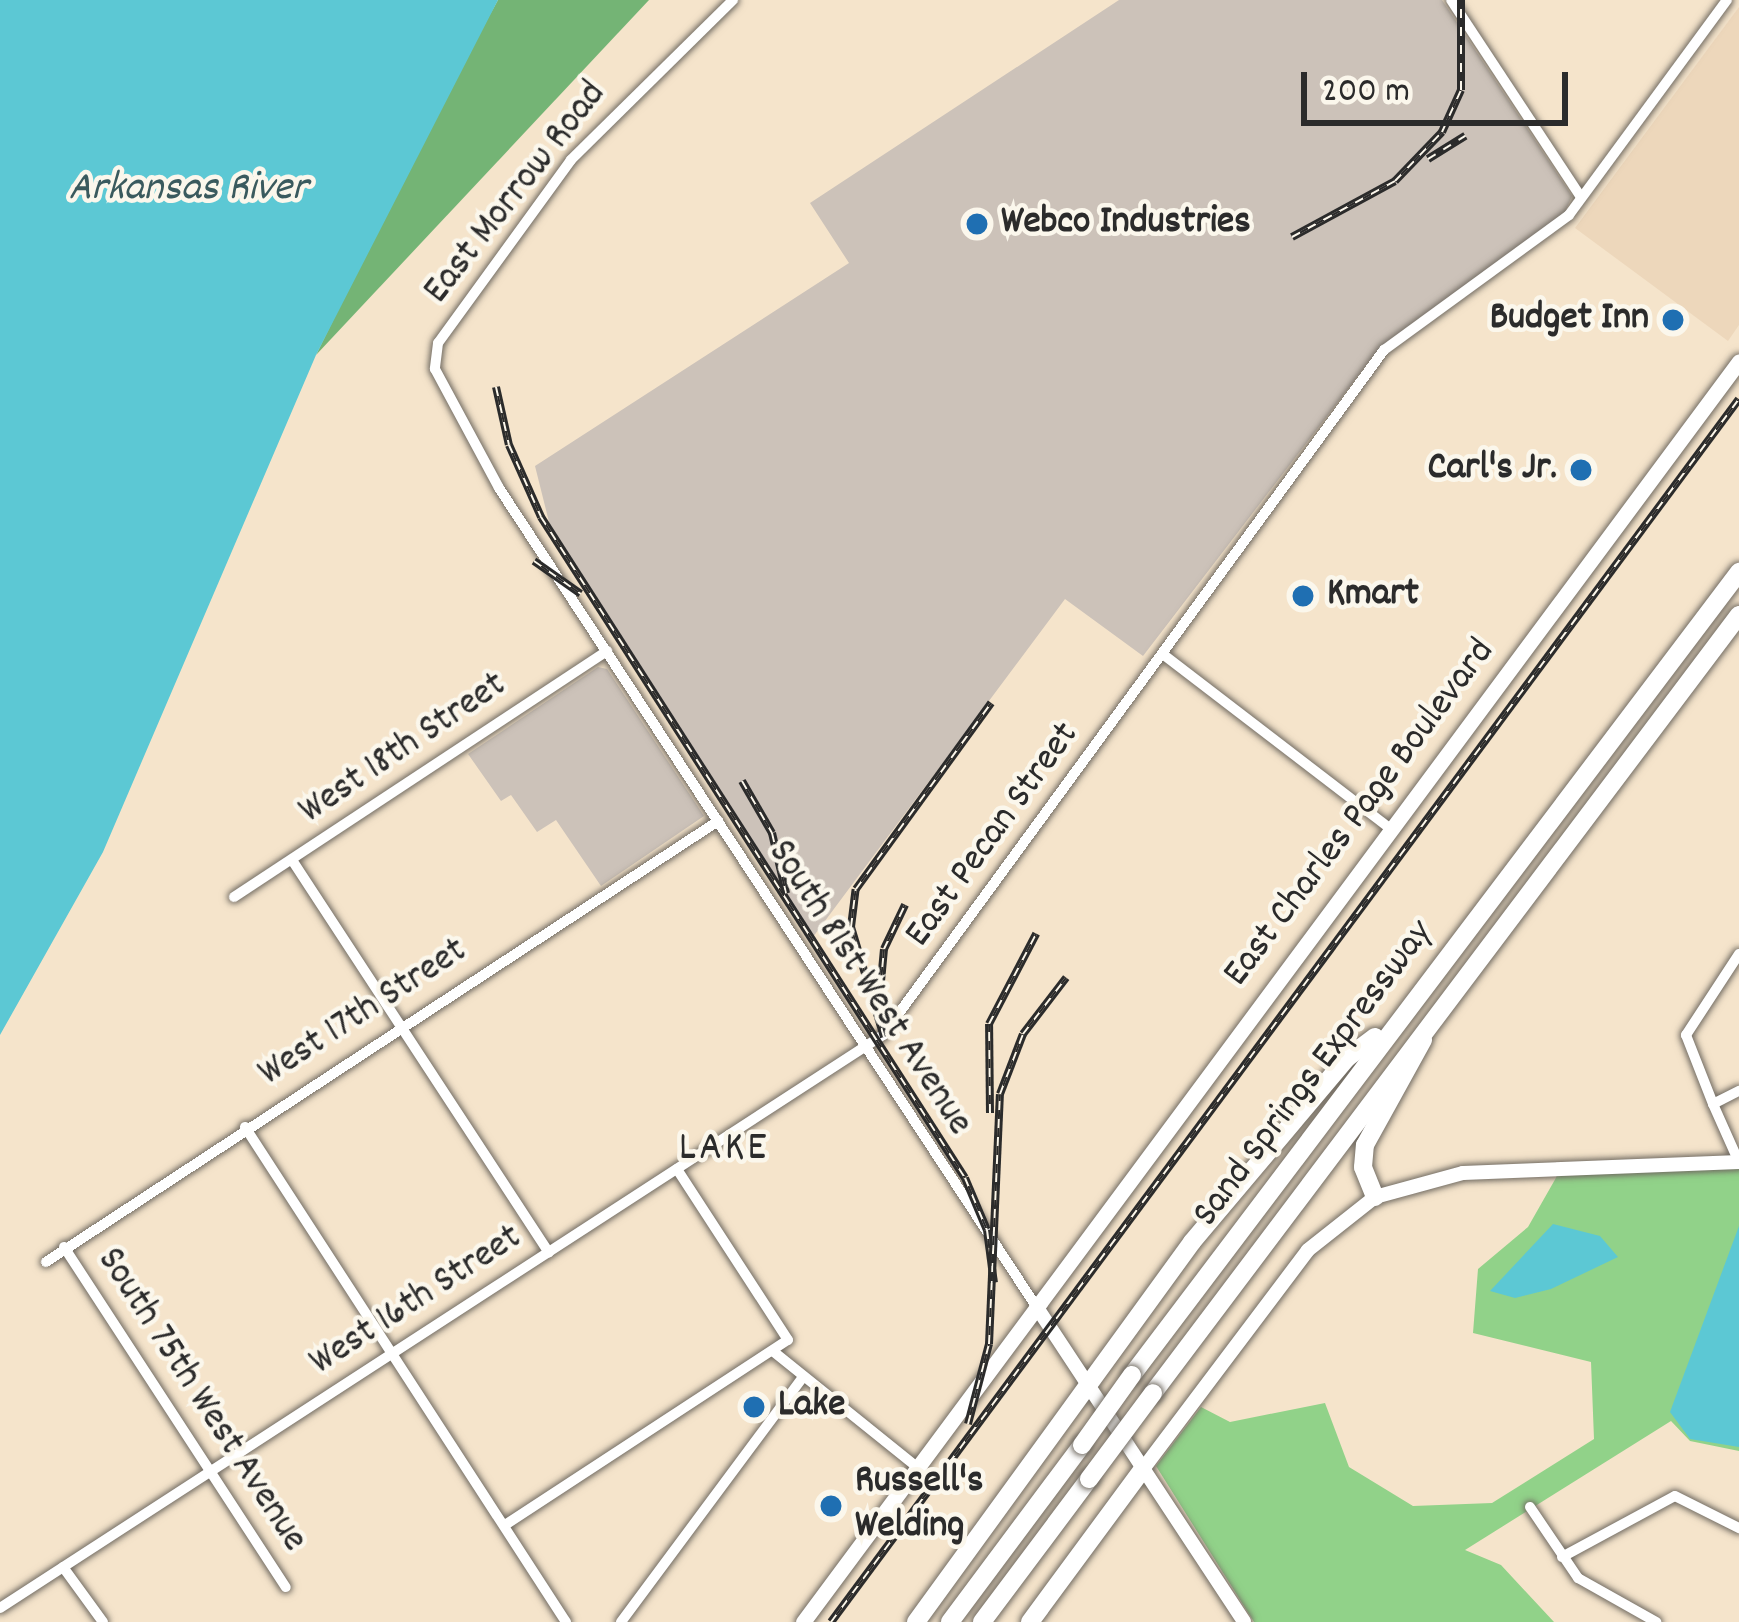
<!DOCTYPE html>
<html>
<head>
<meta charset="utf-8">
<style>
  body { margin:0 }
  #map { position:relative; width:1739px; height:1622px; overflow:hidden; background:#f5e4cb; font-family:Dekko,sans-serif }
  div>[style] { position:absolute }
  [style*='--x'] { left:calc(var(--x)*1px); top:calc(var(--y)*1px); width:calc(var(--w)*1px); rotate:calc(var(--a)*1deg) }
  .built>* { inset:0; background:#edd7bb }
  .industrial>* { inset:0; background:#ccc2b9 }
  .green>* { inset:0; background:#91d289 }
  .forest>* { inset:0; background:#74b475 }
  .water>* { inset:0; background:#5cc8d4 }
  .roads { filter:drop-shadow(0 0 3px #726c63) drop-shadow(0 0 3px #726c63) }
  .minor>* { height:10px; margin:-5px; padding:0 5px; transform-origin:5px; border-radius:5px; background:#fff }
  .tertiary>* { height:14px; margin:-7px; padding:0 7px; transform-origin:7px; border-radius:7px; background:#fff }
  .secondary>* { height:15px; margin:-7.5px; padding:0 7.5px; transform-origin:7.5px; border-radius:7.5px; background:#fff }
  .motorway>* { height:18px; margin:-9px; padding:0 9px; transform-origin:9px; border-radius:9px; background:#fff }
  .rail>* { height:8px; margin-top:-4px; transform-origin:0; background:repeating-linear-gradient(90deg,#fbf7ec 0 9px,#2b2b2b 0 18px); box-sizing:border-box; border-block:3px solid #2b2b2b }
  .bridges { filter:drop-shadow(0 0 3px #726c63) drop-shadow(0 0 3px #726c63) }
  .motorway-bridge>* { height:18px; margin:-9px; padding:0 9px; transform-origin:9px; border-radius:9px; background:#fff }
  .dots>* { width:33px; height:33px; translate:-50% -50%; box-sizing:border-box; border:6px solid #fbf7ec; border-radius:50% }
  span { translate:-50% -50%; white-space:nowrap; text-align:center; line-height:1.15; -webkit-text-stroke:9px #fbf7ec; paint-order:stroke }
  .street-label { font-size:39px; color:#2b2b2b }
  .poi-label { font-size:39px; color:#2b2b2b; font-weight:700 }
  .left { translate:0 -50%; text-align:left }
  .right { translate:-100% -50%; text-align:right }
  .water-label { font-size:42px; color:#3a5a5e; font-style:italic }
  .neighbourhood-label { font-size:42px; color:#2b2b2b; letter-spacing:3px }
  .scale { position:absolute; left:1301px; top:72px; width:267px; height:54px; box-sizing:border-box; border:6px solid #2b2b2b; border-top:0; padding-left:15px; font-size:36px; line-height:42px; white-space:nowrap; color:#2b2b2b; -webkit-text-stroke:9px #fbf7ec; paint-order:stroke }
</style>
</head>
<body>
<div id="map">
  <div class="built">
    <div style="clip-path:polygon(1739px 7px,1739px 325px,1728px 341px,1575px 228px)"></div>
  </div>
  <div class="industrial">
    <div style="clip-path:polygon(1119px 0,1442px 0,1572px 196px,1565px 212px,1380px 347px,1143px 656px,1065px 599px,813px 937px,550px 526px,535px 466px,849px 263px,810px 203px)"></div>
    <div style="clip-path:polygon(598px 667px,607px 669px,704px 816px,601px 886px,556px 820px,537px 832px,511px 795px,501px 801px,468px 754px)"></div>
  </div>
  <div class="green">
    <div style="clip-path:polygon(1739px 1167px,1739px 1451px,1690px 1441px,1671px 1421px,1465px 1550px,1501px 1565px,1554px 1622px,1254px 1622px,1156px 1466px,1201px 1407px,1230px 1422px,1325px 1403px,1349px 1467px,1413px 1506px,1492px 1503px,1594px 1439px,1591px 1362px,1473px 1333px,1478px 1269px,1528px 1227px,1557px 1176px)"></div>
  </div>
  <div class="forest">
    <div style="clip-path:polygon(498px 0,649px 0,316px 355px,434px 115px)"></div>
  </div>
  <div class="water">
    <div style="clip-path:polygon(0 0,498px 0,316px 355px,103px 852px,0 1035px)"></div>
    <div style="clip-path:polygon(1553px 1224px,1600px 1236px,1618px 1257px,1551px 1289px,1515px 1298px,1490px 1291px)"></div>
    <div style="clip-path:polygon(1739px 1226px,1739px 1447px,1690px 1439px,1670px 1412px)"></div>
  </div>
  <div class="roads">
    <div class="minor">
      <div style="--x:733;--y:0;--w:228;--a:135.4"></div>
      <div style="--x:571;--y:160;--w:226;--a:126"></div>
      <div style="--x:438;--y:343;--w:26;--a:97"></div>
      <div style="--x:435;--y:369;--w:135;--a:61.7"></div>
      <div style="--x:499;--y:488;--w:979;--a:56.72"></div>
      <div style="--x:1451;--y:0;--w:236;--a:56.6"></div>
      <div style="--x:1164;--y:655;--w:286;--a:37.5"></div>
      <div style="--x:292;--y:860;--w:469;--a:56.8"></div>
      <div style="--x:234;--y:897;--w:447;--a:-33.4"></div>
      <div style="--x:1739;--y:954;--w:97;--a:123.2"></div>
      <div style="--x:1686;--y:1035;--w:74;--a:68.6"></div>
      <div style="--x:1713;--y:1104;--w:29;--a:-27"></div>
      <div style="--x:1713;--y:1104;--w:64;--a:65.9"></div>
      <div style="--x:245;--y:1127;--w:590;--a:57.04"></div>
      <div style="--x:64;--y:1247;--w:406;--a:56.9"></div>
      <div style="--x:46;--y:1262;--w:804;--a:-33.27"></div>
      <div style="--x:774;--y:1352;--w:184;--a:38.8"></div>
      <div style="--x:1530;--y:1507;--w:86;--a:55.9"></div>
      <div style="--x:1578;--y:1578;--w:90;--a:29.4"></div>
      <div style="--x:505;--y:1525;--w:338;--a:-33.2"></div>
      <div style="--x:788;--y:1340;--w:204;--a:-123"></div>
      <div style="--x:1562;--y:1557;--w:128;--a:-28.4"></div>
      <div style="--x:1675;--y:1496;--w:72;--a:26.6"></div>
      <div style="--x:63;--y:1567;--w:68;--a:54"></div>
      <div style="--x:0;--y:1608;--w:1053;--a:-32.98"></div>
      <div style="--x:883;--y:1035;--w:849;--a:-53.82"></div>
      <div style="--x:1384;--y:350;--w:229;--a:-36.1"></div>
      <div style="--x:1569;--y:215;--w:267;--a:-53.7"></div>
      <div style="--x:621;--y:1622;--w:304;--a:-53.4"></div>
    </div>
    <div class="tertiary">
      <div style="--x:1036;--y:1306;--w:378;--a:56.6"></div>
      <div style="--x:1143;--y:1469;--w:274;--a:-53"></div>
      <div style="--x:1308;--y:1250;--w:85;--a:-38.3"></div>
      <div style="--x:1375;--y:1197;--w:91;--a:-15.3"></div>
      <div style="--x:1463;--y:1173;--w:276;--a:-2.3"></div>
    </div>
    <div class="secondary">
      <div style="--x:803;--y:1622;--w:1570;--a:-53.41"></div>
    </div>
    <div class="motorway">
      <div style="--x:1375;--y:1197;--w:32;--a:-112"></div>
      <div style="--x:1363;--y:1167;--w:22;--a:-85"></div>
      <div style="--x:1365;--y:1145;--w:120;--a:-61.1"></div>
      <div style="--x:1132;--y:1375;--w:1007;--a:-52.91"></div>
      <div style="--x:1153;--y:1393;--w:974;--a:-53.01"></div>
      <div style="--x:916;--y:1622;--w:470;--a:-54"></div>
      <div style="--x:1192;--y:1242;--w:241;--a:-49.9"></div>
      <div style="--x:1347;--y:1058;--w:35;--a:-37"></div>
      <div style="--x:950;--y:1622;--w:221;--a:-53.3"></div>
      <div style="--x:982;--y:1622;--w:179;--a:-53.2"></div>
      <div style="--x:1030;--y:1622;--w:190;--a:-53.6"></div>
    </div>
  </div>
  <div class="rail">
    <div style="--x:1428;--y:159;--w:44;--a:-31.9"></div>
    <div style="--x:1292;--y:237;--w:117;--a:-28.5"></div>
    <div style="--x:1395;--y:181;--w:68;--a:-46.2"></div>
    <div style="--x:1442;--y:132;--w:46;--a:-65.7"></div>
    <div style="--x:1461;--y:90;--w:90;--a:-90"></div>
    <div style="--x:496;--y:387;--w:59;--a:77.4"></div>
    <div style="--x:509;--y:445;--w:79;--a:66"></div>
    <div style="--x:541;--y:517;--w:785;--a:57.32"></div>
    <div style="--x:965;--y:1178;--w:56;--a:67.1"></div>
    <div style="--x:987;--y:1230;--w:53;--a:82.5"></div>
    <div style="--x:534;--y:561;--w:57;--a:35.1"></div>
    <div style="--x:742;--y:781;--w:60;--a:60"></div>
    <div style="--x:772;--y:833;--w:62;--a:76.9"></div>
    <div style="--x:879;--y:1003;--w:54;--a:-84.7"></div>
    <div style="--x:884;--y:949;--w:49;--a:-64.5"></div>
    <div style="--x:884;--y:1037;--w:115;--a:-106.7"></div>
    <div style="--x:851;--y:927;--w:38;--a:-83"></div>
    <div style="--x:856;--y:889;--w:230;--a:-54"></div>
    <div style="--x:990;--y:1113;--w:89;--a:-90.6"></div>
    <div style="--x:989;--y:1024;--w:102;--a:-62.4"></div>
    <div style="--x:968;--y:1424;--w:83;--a:-75.3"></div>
    <div style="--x:989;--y:1344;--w:250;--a:-87.5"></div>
    <div style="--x:1000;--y:1094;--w:64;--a:-69"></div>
    <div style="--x:1023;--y:1034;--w:71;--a:-52.5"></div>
    <div style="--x:831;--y:1622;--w:1523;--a:-53.41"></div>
  </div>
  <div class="bridges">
    <div class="motorway-bridge">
      <div style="--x:1082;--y:1445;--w:86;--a:-54.5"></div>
      <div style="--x:1089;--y:1479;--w:107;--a:-53.3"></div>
    </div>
  </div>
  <div class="dots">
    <div style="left:977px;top:224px;background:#1f6fb2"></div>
    <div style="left:1673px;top:320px;background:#1f6fb2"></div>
    <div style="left:1581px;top:470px;background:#1f6fb2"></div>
    <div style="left:1303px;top:596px;background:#1f6fb2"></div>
    <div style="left:754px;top:1407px;background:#1f6fb2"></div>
    <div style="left:831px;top:1506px;background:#1f6fb2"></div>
  </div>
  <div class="street-label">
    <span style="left:517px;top:194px;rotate:-52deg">East Morrow Road</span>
    <span style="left:404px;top:750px;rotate:-34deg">West 18th Street</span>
    <span style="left:1361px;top:814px;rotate:-53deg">East Charles Page Boulevard</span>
    <span style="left:994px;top:836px;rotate:-54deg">East Pecan Street</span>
    <span style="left:868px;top:989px;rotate:57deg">South 81st West Avenue</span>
    <span style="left:364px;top:1014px;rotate:-33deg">West 17th Street</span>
    <span style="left:1315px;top:1075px;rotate:-53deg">Sand Springs Expressway</span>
    <span style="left:417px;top:1302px;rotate:-33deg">West 16th Street</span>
    <span style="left:200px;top:1401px;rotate:57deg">South 75th West Avenue</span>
  </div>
  <div class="poi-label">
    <span class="left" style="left:1001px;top:224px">Webco Industries</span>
    <span class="right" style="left:1649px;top:320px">Budget Inn</span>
    <span class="right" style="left:1557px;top:470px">Carl's Jr.</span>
    <span class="left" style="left:1327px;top:596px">Kmart</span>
    <span class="left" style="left:778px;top:1407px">Lake</span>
    <span class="left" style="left:855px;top:1506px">Russell's<br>Welding</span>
  </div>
  <div class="water-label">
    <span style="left:188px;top:190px">Arkansas River</span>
  </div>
  <div class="neighbourhood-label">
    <span style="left:724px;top:1150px">LAKE</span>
  </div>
  <div class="scale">200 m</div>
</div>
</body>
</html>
